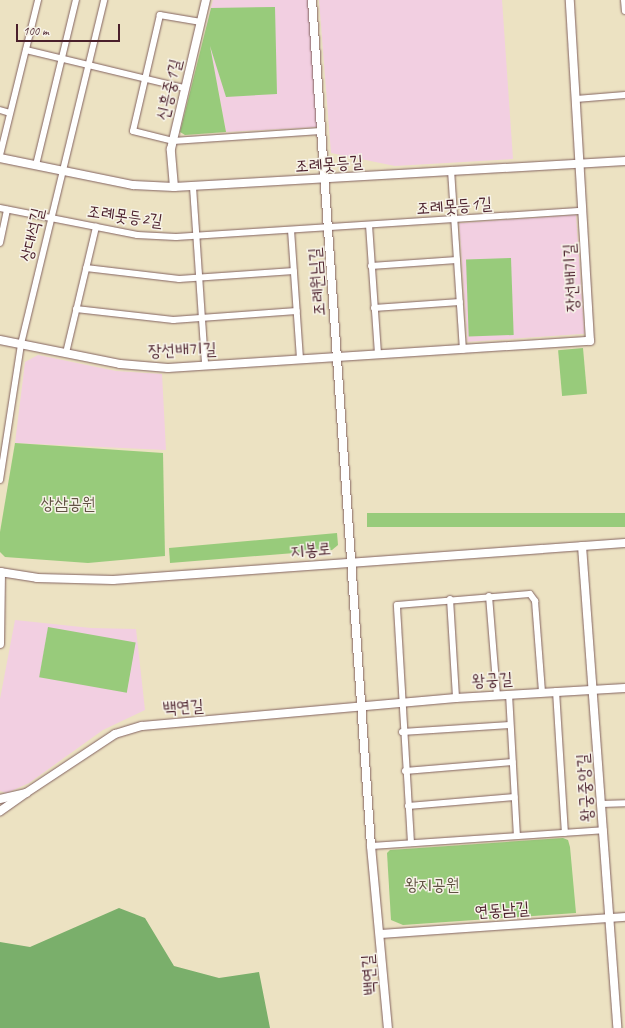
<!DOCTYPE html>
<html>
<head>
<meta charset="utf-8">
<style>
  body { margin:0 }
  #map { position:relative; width:625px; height:1028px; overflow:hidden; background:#ece2c2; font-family:Caveat,"Poor Story",sans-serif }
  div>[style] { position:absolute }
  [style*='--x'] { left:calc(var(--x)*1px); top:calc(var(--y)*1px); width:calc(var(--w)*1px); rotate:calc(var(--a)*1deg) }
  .built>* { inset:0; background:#f2cfe1; transform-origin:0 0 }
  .green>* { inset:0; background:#98cb7b; transform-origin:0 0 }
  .forest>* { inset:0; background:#7aaf6b }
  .roads { filter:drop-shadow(0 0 1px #836360) drop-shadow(0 0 1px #836360) }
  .street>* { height:6px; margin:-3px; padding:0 3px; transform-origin:3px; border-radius:3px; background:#fff }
  .secondary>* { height:8px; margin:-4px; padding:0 4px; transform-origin:4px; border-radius:4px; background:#fff }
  span { translate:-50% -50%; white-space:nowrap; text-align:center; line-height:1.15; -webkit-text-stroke:3px #f7f3e8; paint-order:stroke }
  .street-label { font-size:17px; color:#4a1f2b }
  .park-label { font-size:17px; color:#615343 }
  .scale { position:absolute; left:16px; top:24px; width:104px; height:18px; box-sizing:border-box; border:2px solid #4a1f2b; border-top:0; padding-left:5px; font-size:12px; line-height:14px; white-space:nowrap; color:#4a1f2b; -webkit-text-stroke:3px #f7f3e8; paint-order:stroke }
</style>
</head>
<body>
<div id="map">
  <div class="built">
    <div style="clip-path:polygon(213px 0,308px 0,318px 127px,226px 132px,206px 26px)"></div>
    <div style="clip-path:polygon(319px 0,502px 0,513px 159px,395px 166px,331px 153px)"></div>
    <div style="left:576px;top:215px;width:119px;height:117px;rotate:86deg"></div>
    <div style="clip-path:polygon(38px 355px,116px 371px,162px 374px,166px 450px,15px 443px,25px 362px)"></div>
    <div style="clip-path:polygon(15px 620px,91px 628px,136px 629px,145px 710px,103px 730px,29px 783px,7px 793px,0 791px,0 699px)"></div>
  </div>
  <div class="green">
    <div style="clip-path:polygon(275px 7px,277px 94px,226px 97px,210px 46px,226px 132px,185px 135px,180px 132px,211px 8px)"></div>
    <div style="left:511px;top:258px;width:77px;height:45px;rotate:88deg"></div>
    <div style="left:583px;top:348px;width:46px;height:25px;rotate:85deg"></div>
    <div style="clip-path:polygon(15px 443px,163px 453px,165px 556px,88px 563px,5px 557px,0 552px,0 532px)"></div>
    <div style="left:625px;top:513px;width:14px;height:258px;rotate:90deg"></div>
    <div style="clip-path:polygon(337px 533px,338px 545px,332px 550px,170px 563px,169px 548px)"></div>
    <div style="left:48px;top:627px;width:89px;height:51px;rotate:10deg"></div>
    <div style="clip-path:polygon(563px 838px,568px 840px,570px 847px,576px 913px,403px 925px,391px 920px,387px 853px,390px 850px)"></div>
  </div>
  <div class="forest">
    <div style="clip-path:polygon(119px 908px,145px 918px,174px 966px,219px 978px,259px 972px,270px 1028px,0 1028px,0 942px,30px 947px)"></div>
  </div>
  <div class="roads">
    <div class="street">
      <div style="--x:624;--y:0;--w:11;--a:85"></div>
      <div style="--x:201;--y:22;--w:42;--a:-170.3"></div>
      <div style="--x:160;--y:15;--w:119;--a:103.1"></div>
      <div style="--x:133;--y:131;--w:41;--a:14"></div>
      <div style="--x:173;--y:141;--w:148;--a:-3.9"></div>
      <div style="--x:26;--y:50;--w:163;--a:13.5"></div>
      <div style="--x:576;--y:99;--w:49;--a:-4.7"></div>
      <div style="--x:0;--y:110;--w:10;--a:17"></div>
      <div style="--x:0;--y:155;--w:160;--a:-76.2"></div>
      <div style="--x:36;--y:165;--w:170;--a:-76.4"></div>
      <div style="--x:451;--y:170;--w:180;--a:86.2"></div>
      <div style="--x:193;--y:187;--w:178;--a:86.1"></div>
      <div style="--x:0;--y:208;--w:140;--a:11.1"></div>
      <div style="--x:137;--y:235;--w:39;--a:3"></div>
      <div style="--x:176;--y:237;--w:407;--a:-3.7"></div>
      <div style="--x:369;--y:225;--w:130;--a:86"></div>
      <div style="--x:291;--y:230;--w:129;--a:86"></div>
      <div style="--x:0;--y:243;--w:34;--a:-78"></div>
      <div style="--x:371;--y:266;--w:86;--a:-4"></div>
      <div style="--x:86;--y:268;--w:94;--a:6.7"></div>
      <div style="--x:179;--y:279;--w:115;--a:-4"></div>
      <div style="--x:374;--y:308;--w:86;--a:-4"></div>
      <div style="--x:76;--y:309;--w:98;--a:6.5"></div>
      <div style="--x:173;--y:320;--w:124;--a:-4.2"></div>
      <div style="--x:66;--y:353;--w:130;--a:-76.6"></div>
      <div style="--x:0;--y:480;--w:138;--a:-81.2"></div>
      <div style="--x:21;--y:344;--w:354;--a:-76.4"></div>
      <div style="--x:489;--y:596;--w:99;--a:85.4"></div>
      <div style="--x:450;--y:599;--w:99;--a:86.5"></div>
      <div style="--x:556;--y:691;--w:142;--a:86.4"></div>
      <div style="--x:509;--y:694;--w:142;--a:86.8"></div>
      <div style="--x:402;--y:732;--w:108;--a:-3.7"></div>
      <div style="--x:405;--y:771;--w:108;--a:-4.8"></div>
      <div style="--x:601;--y:804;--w:24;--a:-2"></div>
      <div style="--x:408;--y:806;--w:107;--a:-4.8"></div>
      <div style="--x:411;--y:843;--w:238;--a:-93.4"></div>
      <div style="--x:397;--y:605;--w:133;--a:-4.7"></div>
      <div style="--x:530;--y:594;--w:9;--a:54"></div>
      <div style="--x:535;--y:601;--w:91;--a:85.6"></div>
      <div style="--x:371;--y:846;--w:233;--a:-3.9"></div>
    </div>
    <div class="secondary">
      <div style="--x:312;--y:0;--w:848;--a:86.01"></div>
      <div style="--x:371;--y:846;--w:183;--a:84.7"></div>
      <div style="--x:0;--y:158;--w:136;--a:11.5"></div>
      <div style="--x:133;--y:185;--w:41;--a:2.8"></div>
      <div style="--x:174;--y:187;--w:452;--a:-3.3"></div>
      <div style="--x:174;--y:187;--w:38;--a:-95"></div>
      <div style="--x:171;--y:149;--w:153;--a:-76.8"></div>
      <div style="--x:0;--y:340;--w:122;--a:11.3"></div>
      <div style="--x:120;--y:364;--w:48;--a:4.8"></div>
      <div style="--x:168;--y:368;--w:423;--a:-3.7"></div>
      <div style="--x:590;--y:341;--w:342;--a:-93.4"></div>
      <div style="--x:582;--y:546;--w:483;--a:85.8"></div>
      <div style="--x:0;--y:572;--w:37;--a:9"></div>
      <div style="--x:37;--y:578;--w:76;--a:1.5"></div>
      <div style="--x:113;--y:580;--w:513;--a:-4.13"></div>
      <div style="--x:0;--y:644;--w:72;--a:-89.2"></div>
      <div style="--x:26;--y:793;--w:107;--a:-33.5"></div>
      <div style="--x:115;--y:734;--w:28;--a:-17"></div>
      <div style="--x:142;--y:726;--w:315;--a:-5.1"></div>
      <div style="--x:456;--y:698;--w:169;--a:-3.4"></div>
      <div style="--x:0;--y:799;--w:27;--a:-13"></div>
      <div style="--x:26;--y:793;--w:32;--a:145"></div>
      <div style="--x:381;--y:934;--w:245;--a:-4"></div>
    </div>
  </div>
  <div class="street-label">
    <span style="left:169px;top:90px;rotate:-77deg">신흥중1길</span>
    <span style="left:329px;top:164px;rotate:-4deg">조례못등길</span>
    <span style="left:454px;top:206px;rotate:-4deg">조례못등1길</span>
    <span style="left:125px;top:216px;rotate:8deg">조례못등2길</span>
    <span style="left:32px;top:235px;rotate:-77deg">상대석길</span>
    <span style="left:571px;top:278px;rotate:-93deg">장선배기길</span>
    <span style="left:317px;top:282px;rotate:-94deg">조례원님길</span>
    <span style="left:182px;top:350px;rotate:-2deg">장선배기길</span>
    <span style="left:311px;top:550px;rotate:-4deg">지봉로</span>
    <span style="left:492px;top:680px;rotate:-4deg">왕궁길</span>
    <span style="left:183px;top:707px;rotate:-4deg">백연길</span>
    <span style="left:585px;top:788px;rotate:-94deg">왕궁중앙길</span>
    <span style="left:502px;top:910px;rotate:-4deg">연동남길</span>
    <span style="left:369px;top:975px;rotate:-94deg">백연길</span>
  </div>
  <div class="park-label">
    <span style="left:68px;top:504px">상삼공원</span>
    <span style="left:432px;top:885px">왕지공원</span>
  </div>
  <div class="scale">100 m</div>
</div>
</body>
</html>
